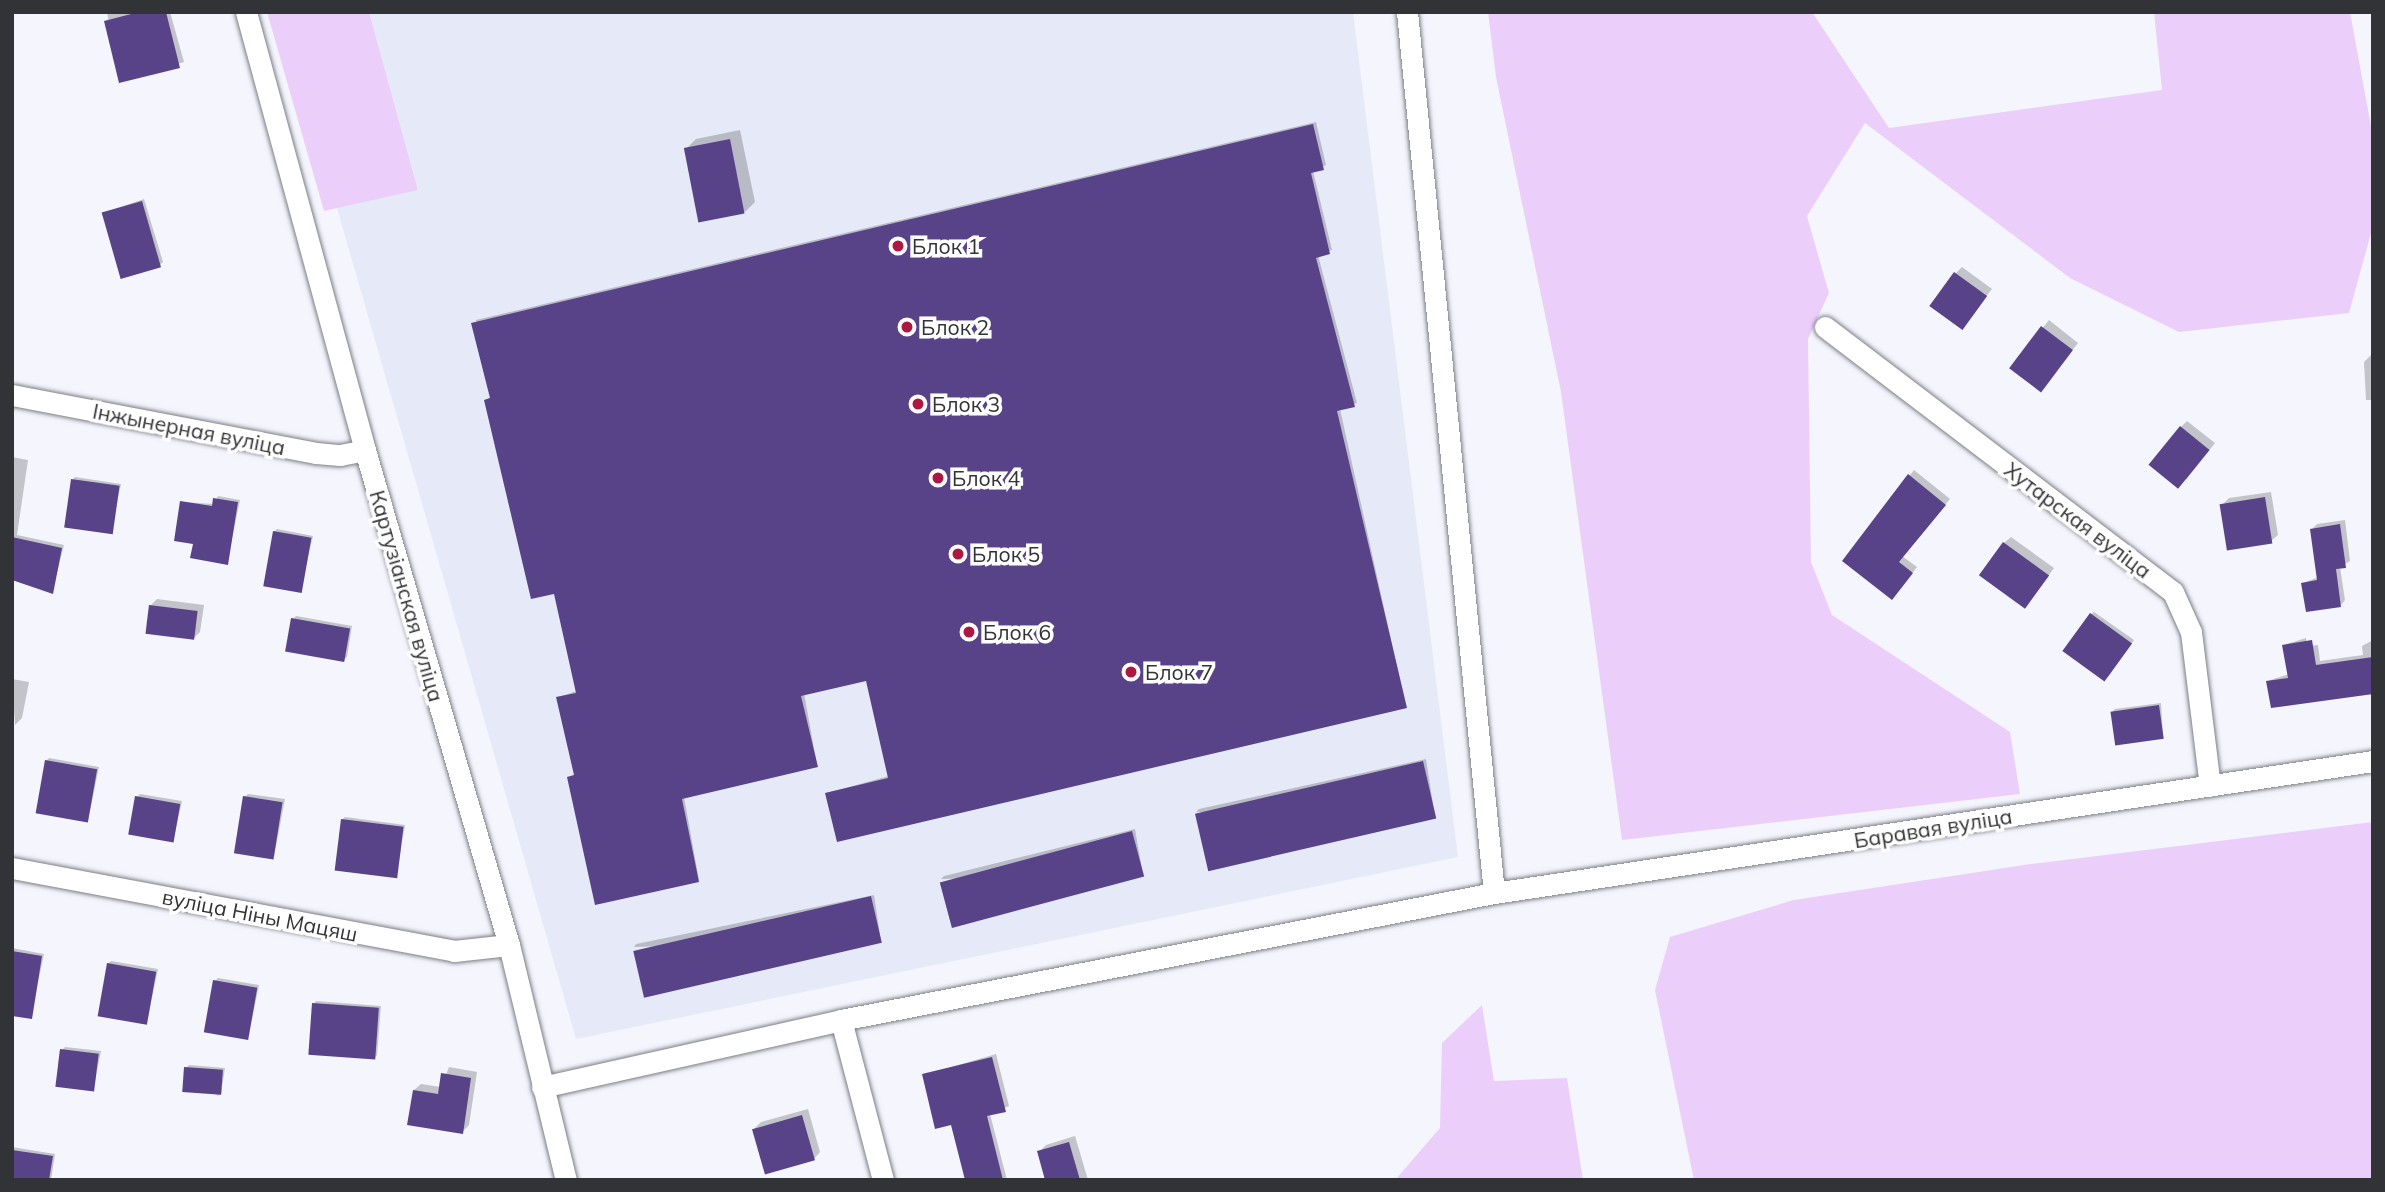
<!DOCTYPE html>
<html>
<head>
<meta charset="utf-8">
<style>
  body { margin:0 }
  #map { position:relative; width:2385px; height:1192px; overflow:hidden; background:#f4f5fd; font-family:Mulish,sans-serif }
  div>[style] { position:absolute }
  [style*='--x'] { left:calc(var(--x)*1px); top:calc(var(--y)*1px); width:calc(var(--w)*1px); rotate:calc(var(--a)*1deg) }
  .built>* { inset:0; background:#e6e9f8 }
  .green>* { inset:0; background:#eccefa }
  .shadow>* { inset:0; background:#0003 }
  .building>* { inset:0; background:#584288; transform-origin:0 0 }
  .roads { filter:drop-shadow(0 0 2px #7d7e85) drop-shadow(0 0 2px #7d7e85) }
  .street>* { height:21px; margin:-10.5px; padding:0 10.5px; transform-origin:10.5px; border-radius:10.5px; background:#fff }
  .dots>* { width:19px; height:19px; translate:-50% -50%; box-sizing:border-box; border:4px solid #fff; border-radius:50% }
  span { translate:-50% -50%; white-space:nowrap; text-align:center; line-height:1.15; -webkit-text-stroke:7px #fff; paint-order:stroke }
  .poi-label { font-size:21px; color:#323336 }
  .left { translate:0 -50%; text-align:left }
  .street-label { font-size:21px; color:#323336 }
  .frame { position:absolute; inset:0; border:14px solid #323336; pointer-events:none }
</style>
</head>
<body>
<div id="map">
  <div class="built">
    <div style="clip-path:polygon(369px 12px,1353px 12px,1458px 857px,576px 1039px,337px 208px,418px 189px)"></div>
  </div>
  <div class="green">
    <div style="clip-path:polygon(267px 12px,369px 12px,418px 190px,324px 211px)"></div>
    <div style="clip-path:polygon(1488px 12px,1812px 12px,1889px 128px,2162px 90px,2154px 12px,2350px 12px,2373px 137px,2373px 226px,2349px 313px,2179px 332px,2070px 278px,1865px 123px,1807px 216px,1829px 293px,1808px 339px,1811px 562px,1832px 615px,2010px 732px,2020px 794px,1622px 840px,1561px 392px,1496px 77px)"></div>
    <div style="clip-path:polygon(2373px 822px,2373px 1180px,1694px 1180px,1655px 990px,1670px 937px,1794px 900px,2031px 864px)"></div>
    <div style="clip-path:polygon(1482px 1005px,1494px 1081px,1567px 1078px,1583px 1180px,1395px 1180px,1440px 1128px,1442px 1043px)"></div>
  </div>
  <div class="shadow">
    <div style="clip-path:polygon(107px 12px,170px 12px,184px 62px,120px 81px)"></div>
    <div style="clip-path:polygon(1316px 122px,1326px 165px,1313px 171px,1332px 250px,1318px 255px,1357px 403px,1340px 409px,1406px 707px,827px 793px,889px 776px,867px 679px,804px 693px,817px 765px,684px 797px,699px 880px,569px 778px,576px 774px,558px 697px,577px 691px,555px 592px,486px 400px,491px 397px,476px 320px)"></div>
    <div style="clip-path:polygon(740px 130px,755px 202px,745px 212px,686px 149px,696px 139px)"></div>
    <div style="clip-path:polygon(144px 199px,163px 262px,160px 265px,103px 213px)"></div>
    <div style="clip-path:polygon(1962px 267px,1992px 289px,1961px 328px,1956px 273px)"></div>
    <div style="clip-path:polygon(2049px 320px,2078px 343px,2046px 384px,2011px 368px)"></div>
    <div style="clip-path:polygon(2371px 355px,2373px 400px,2366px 400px,2364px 362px)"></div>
    <div style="clip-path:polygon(2187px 421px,2215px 443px,2186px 480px,2181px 427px)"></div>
    <div style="clip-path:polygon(12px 457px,28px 460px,17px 535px,64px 545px,52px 592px,12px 579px)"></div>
    <div style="clip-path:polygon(1914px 470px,1950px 499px,1902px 556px,1917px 567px,1897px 593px,1844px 561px)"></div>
    <div style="clip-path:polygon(75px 477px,121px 484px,111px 532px,73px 479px)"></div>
    <div style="clip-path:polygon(2271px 492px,2278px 535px,2271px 541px,2222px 505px,2229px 498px)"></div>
    <div style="clip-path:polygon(218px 496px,240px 500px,227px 563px,195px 543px,182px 502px,214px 504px)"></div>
    <div style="clip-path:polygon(2345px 520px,2350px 561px,2340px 567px,2345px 600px,2341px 605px,2303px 583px,2319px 577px,2312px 529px,2317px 524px)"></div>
    <div style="clip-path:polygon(277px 529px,313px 536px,300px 592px,274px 532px)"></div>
    <div style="clip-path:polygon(2011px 537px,2054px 568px,2031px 600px,2004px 543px)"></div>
    <div style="clip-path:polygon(157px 599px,204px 605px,200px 632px,193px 639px,151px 605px)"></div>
    <div style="clip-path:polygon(2094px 612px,2134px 640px,2108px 677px,2091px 614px)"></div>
    <div style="clip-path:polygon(296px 616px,352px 626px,347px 657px,344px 660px,293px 619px)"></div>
    <div style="clip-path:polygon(2306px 638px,2307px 646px,2318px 645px,2320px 661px,2363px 655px,2362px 646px,2373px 640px,2373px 694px,2272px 706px,2268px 681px,2289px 674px,2284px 645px)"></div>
    <div style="clip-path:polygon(12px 679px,29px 682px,22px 718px,15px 725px)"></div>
    <div style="clip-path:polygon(2161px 703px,2163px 737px,2112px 712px,2115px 709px)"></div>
    <div style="clip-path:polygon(49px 758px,99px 767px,88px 821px,46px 761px)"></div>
    <div style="clip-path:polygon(1426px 759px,1435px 817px,1196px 812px,1199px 809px)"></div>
    <div style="clip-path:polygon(140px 794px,182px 801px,173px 841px,137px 797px)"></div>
    <div style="clip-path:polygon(248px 794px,285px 799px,274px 857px,245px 797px)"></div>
    <div style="clip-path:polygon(345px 817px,405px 825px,396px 877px,342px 820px)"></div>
    <div style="clip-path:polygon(1135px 829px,1143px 875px,941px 879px,944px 876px)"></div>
    <div style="clip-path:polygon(874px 895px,881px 941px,634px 947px,636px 944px)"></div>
    <div style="clip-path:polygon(12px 948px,44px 954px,31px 1017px,12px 1014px)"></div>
    <div style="clip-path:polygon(111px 961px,158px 969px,147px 1022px,108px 964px)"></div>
    <div style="clip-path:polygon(218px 978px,259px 985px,248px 1039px,215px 981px)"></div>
    <div style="clip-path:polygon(316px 1001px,381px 1006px,377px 1055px,375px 1058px,314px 1004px)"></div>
    <div style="clip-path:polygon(65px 1047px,101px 1051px,93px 1091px,62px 1050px)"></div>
    <div style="clip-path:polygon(996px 1054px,1009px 1106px,990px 1114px,1007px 1180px,967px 1180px,952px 1123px,924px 1075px)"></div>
    <div style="clip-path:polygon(189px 1065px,225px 1068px,221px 1093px,218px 1096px,186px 1068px)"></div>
    <div style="clip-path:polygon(449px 1067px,477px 1072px,469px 1125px,462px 1132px,414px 1090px,421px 1084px,441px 1087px)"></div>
    <div style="clip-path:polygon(808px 1109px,820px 1152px,814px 1159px,754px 1129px,761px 1122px)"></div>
    <div style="clip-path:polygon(1075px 1136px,1088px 1180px,1047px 1180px,1039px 1152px,1046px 1145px)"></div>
    <div style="clip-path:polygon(12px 1147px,55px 1154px,51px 1180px,12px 1179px)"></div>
  </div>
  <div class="building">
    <div style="clip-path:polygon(139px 12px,166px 12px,180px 68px,119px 83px,104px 21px)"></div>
    <div style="clip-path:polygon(1313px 124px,1324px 170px,1311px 173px,1330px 254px,1316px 258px,1355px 407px,1337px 411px,1407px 708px,837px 842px,825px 793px,888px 778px,866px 681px,801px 696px,818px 767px,682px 799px,699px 882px,595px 905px,567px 777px,574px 775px,556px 697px,576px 693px,554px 594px,531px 599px,484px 400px,490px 398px,471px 323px)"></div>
    <div style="left:730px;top:139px;width:76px;height:47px;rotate:79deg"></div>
    <div style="left:142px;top:201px;width:69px;height:42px;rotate:74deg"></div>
    <div style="left:1954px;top:272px;width:41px;height:42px;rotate:36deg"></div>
    <div style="left:2041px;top:326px;width:40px;height:53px;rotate:37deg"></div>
    <div style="left:2180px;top:426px;width:38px;height:50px;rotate:39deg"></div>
    <div style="clip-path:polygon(1908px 474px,1946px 505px,1899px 562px,1913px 573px,1892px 600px,1842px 561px)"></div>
    <div style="left:71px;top:479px;width:49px;height:49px;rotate:8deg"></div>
    <div style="left:2265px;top:497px;width:47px;height:46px;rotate:81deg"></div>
    <div style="clip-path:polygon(213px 498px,238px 502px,228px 565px,190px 558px,193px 544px,174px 541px,180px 501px,212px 506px)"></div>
    <div style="clip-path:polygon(2340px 524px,2346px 568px,2336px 569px,2341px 607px,2306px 612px,2301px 583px,2317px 580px,2310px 529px)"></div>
    <div style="left:273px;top:531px;width:39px;height:56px;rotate:10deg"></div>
    <div style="clip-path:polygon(12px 537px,62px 548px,53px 594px,12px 580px)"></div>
    <div style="left:2003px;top:542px;width:57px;height:41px;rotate:36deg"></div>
    <div style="left:149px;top:605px;width:49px;height:29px;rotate:7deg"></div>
    <div style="left:2090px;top:613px;width:52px;height:47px;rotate:36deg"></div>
    <div style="left:291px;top:618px;width:60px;height:34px;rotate:10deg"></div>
    <div style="clip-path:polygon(2312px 640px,2316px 665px,2373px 657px,2373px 694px,2271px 708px,2266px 681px,2288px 678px,2282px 645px)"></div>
    <div style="left:2159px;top:705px;width:34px;height:49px;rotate:82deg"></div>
    <div style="left:45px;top:760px;width:53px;height:54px;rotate:10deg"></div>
    <div style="left:1423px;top:761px;width:59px;height:234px;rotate:77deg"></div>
    <div style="left:135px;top:796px;width:46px;height:39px;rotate:10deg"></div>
    <div style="left:243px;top:796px;width:40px;height:58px;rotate:9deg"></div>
    <div style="left:341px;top:819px;width:63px;height:52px;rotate:7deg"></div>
    <div style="left:1132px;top:831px;width:47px;height:199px;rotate:75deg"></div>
    <div style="left:871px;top:896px;width:48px;height:244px;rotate:77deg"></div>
    <div style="clip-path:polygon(12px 951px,42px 956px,32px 1019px,12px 1016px)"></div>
    <div style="left:107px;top:963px;width:50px;height:54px;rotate:10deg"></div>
    <div style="left:213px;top:980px;width:45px;height:53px;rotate:10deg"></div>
    <div style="left:312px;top:1003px;width:67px;height:52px;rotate:4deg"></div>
    <div style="left:60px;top:1049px;width:39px;height:38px;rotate:7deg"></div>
    <div style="clip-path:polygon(992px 1057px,1006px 1112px,987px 1116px,1003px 1180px,965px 1180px,951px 1125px,935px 1129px,922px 1074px)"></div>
    <div style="left:184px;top:1067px;width:39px;height:25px;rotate:4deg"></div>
    <div style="clip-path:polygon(441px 1073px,471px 1078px,463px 1134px,407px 1125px,413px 1090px,438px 1094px)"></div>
    <div style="left:802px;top:1115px;width:47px;height:52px;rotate:74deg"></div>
    <div style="clip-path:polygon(1069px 1142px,1080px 1180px,1045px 1180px,1037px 1151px)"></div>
    <div style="clip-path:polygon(12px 1150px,53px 1156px,49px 1180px,12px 1180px)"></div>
  </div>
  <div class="roads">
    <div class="street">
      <div style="--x:246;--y:12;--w:454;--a:74.8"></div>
      <div style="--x:365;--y:450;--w:516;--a:73.78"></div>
      <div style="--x:509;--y:945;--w:242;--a:76.4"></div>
      <div style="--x:1407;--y:12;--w:885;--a:84.36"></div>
      <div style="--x:1825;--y:327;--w:437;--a:37.3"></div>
      <div style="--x:2173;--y:592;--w:44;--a:65.8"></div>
      <div style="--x:2191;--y:632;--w:155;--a:83"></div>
      <div style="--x:12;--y:395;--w:309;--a:10.8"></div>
      <div style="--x:316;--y:453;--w:24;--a:5"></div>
      <div style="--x:340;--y:455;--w:25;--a:-11"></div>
      <div style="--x:12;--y:868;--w:450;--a:10.6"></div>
      <div style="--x:454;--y:951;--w:55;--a:-6.2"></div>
      <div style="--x:841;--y:1020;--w:165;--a:75.3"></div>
      <div style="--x:542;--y:1087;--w:306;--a:-12.6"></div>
      <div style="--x:841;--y:1020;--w:665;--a:-11.01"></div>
      <div style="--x:1494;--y:893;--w:889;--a:-8.54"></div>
    </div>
  </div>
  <div class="dots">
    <div style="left:898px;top:246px;background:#ad1843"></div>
    <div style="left:907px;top:327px;background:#ad1843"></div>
    <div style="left:918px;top:404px;background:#ad1843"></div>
    <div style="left:938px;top:478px;background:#ad1843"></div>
    <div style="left:958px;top:554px;background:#ad1843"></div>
    <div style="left:969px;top:632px;background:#ad1843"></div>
    <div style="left:1131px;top:672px;background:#ad1843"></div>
  </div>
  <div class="poi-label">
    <span class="left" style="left:912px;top:246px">Блок 1</span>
    <span class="left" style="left:921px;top:327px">Блок 2</span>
    <span class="left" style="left:932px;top:404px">Блок 3</span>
    <span class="left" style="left:952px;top:478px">Блок 4</span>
    <span class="left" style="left:972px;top:554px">Блок 5</span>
    <span class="left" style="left:983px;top:632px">Блок 6</span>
    <span class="left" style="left:1145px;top:672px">Блок 7</span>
  </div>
  <div class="street-label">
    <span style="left:189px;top:429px;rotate:11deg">Інжынерная вуліца</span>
    <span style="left:2078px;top:520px;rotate:37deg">Хутарская вуліца</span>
    <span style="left:407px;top:596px;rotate:74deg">Картузіанская вуліца</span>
    <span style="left:1933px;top:828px;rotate:-9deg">Баравая вуліца</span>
    <span style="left:260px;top:915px;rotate:11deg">вуліца Ніны Мацяш</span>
  </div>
  <div class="frame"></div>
</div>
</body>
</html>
